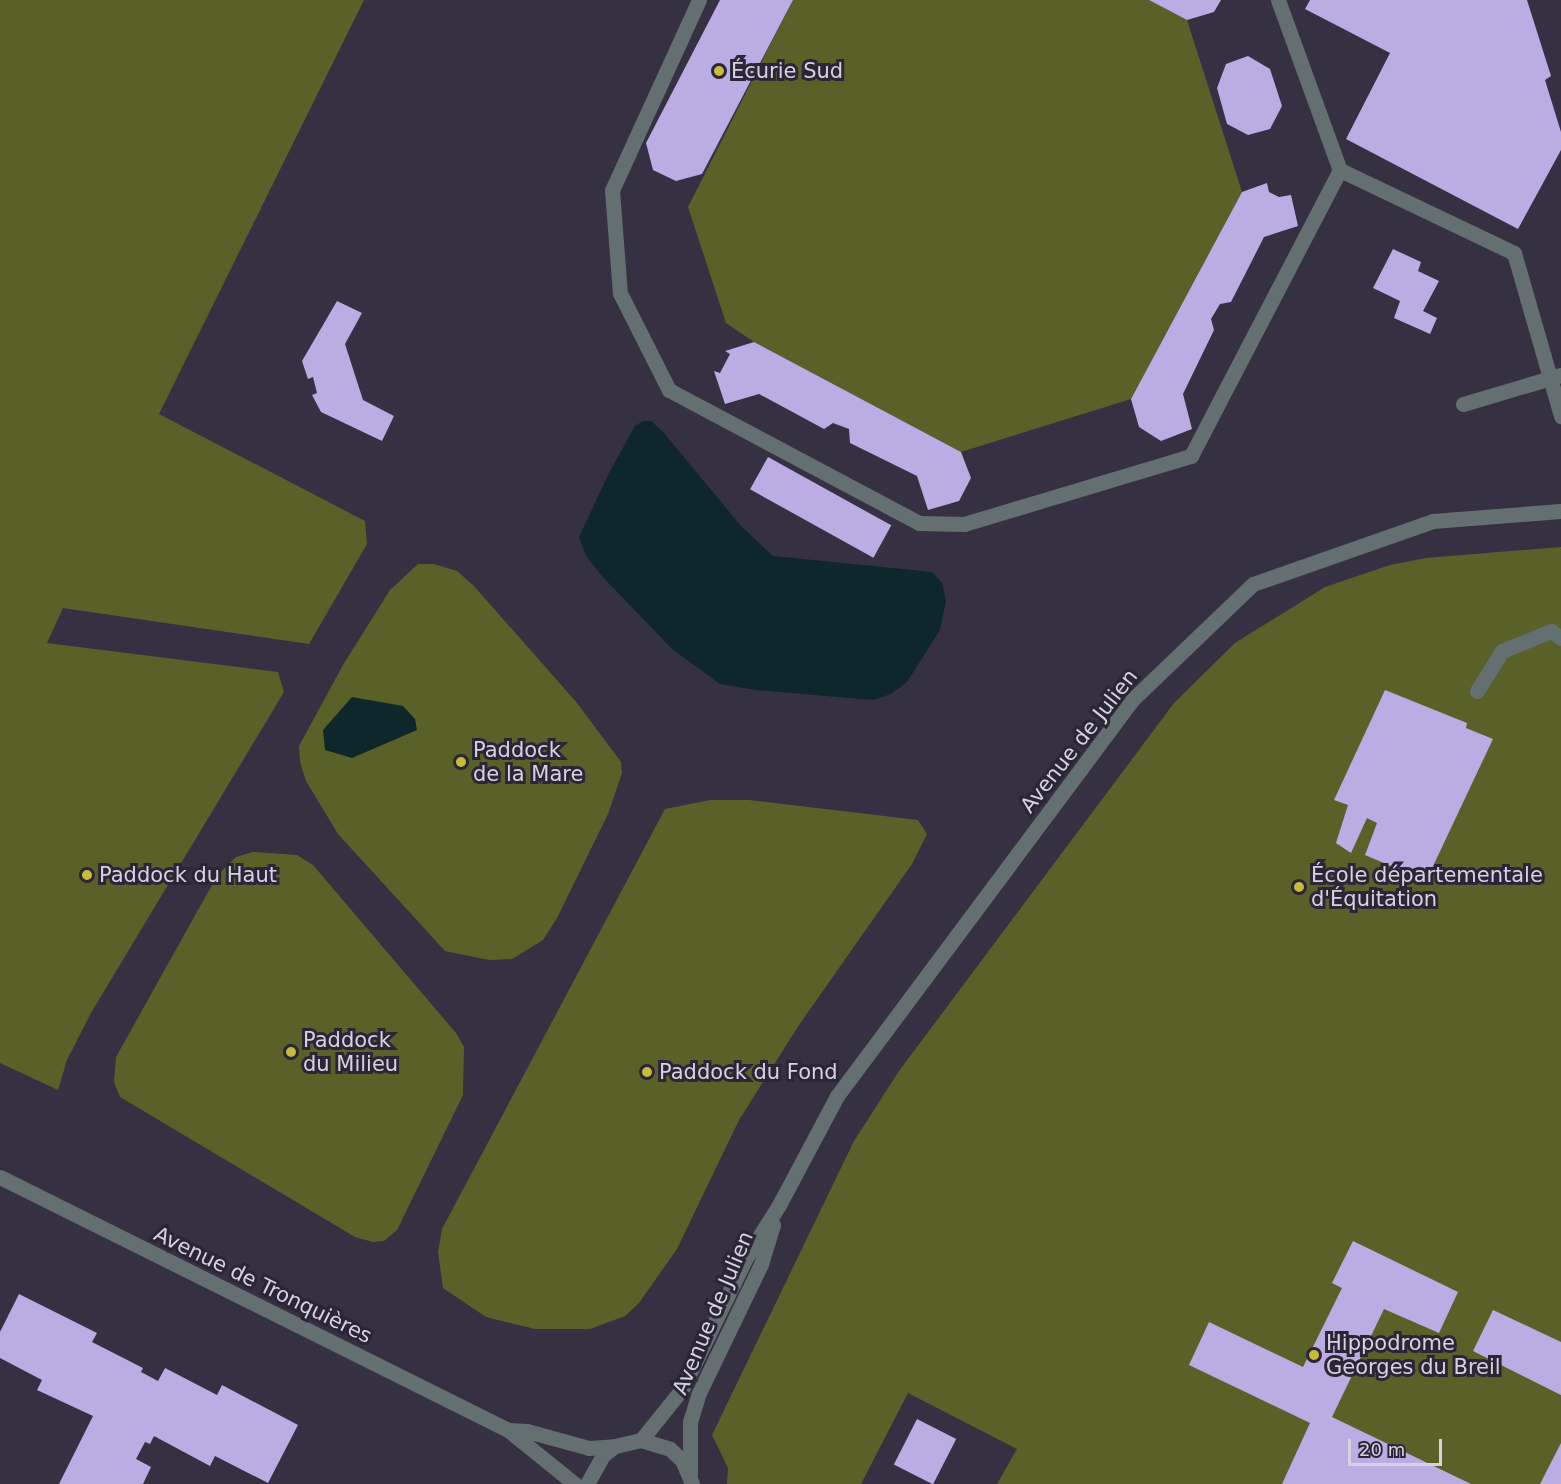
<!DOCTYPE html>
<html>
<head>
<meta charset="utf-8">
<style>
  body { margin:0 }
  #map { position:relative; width:1561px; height:1484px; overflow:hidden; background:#353042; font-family:"DejaVu Sans",sans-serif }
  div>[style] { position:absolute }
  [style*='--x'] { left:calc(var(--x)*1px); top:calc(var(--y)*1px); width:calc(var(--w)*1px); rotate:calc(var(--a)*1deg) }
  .green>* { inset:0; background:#5a6128 }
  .water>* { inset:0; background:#0d272b }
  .building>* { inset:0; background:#bcace4; transform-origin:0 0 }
  .minor>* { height:15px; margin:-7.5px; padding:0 7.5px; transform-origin:7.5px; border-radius:7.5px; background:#646f72 }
  .dots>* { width:16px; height:16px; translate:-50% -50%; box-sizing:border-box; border:3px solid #2b2637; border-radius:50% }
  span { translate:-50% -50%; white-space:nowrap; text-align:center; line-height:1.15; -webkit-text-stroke:6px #2b2637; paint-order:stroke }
  .poi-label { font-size:21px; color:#d6d3df }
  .left { translate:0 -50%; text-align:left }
  .street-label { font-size:21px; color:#d6d3df }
  .scale { position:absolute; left:1348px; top:1439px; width:94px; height:27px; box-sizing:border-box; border:3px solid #d6d3df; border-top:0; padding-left:8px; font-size:18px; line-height:21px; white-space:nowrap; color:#d6d3df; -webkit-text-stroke:4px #2b2637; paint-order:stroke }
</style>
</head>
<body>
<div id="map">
  <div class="green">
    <div style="clip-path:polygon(0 0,364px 0,159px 414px,365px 521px,367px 544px,309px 644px,63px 608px,47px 643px,278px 672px,284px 692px,91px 1013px,67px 1060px,58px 1090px,0 1063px)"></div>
    <div style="clip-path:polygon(793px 0,1149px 0,1187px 20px,1242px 192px,1131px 399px,961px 452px,754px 342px,726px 323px,688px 207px)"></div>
    <div style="clip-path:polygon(1561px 547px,1561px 1484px,997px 1484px,1017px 1449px,908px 1393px,861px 1484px,727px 1484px,728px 1468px,712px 1435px,854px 1141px,899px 1071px,1174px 703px,1235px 643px,1325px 587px,1390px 565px,1426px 558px)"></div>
    <div style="clip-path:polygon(418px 564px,434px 564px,457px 571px,474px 586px,577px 703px,621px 762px,622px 773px,608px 814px,557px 918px,543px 940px,512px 959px,489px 960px,445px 951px,338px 834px,306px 781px,300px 762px,299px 746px,343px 665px,390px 590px)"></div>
    <div style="clip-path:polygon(710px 800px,749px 800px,918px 820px,927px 834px,912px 864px,799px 1025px,739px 1120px,677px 1249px,639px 1303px,625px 1316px,590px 1329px,535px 1329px,486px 1317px,443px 1288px,438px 1252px,442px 1229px,665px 809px)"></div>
    <div style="clip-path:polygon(253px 852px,297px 855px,313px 865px,456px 1033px,464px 1047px,463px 1095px,397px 1230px,384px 1241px,373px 1242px,355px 1237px,120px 1097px,114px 1082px,116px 1057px,217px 876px,236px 857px)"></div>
  </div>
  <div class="water">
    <div style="clip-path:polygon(643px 421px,651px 421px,663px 432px,741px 526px,773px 556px,932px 572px,942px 583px,946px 601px,940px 630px,907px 682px,891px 694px,873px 700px,756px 690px,720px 684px,672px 649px,601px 575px,586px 556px,579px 537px,609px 473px,635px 426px)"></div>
    <div style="clip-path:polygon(352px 697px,403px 706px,415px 719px,417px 730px,352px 758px,325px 750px,323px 730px)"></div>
  </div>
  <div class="building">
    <div style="clip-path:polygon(720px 0,793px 0,702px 174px,676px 181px,653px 170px,646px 143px)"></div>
    <div style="clip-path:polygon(1149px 0,1221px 0,1214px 12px,1187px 20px)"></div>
    <div style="clip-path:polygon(1310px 0,1527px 0,1551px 76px,1545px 80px,1561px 132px,1561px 150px,1518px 229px,1346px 139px,1390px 53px,1305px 9px)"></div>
    <div style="clip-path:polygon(1248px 56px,1270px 69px,1282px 106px,1270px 129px,1248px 135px,1227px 124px,1217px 88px,1226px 64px)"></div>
    <div style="clip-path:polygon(1267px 183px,1269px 192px,1279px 197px,1291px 195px,1298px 226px,1264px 237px,1231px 302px,1220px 304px,1211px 319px,1214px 330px,1183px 394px,1192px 429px,1161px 441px,1139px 427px,1131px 399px,1242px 192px)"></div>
    <div style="clip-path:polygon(1393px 249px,1421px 262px,1418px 271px,1439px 281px,1423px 311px,1437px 318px,1430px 334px,1394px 318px,1400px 301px,1373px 288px)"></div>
    <div style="clip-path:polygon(337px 301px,362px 313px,345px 344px,363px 400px,394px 416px,382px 441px,321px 412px,312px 395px,317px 393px,313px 377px,308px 379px,302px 361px)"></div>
    <div style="clip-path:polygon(754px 342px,961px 452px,971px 478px,959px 501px,928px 510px,917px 476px,850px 443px,849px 429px,833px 423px,824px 429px,759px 394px,725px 404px,714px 371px,720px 373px,730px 354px,725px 351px)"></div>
    <div style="left:768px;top:457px;width:141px;height:37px;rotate:29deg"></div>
    <div style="clip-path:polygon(1385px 690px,1467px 723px,1466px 728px,1493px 739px,1426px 881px,1365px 855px,1377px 823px,1367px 818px,1351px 853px,1336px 843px,1348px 805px,1334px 800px)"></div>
    <div style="clip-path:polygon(1353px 1241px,1458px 1292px,1439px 1333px,1384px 1309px,1332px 1417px,1471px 1484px,1282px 1484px,1310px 1423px,1189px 1365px,1209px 1322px,1303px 1367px,1342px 1288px,1332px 1283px)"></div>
    <div style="clip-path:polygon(19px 1294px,97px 1333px,92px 1342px,143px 1368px,141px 1372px,158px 1381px,165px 1368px,217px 1395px,222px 1385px,298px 1425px,268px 1483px,215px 1456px,210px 1466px,154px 1436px,150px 1444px,145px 1442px,136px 1459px,151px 1467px,143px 1484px,59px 1484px,93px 1416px,37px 1390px,42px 1380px,0 1358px,0 1332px)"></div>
    <div style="clip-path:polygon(1493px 1310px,1561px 1342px,1561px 1395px,1473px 1351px)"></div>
    <div style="left:917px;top:1419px;width:44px;height:51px;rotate:27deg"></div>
    <div style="clip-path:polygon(1561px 1443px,1561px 1484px,1540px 1484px)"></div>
  </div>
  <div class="minor">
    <div style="--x:699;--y:0;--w:209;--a:114.6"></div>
    <div style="--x:612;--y:190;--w:103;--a:85.6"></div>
    <div style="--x:620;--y:293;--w:109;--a:63.2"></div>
    <div style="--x:669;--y:390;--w:283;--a:28"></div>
    <div style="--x:919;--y:523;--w:45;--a:1.3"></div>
    <div style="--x:964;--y:524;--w:237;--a:-16.7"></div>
    <div style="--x:1191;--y:456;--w:322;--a:-62.5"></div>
    <div style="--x:1278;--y:0;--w:181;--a:70"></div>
    <div style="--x:1340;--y:170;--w:193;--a:25.5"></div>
    <div style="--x:1514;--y:253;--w:170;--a:73.9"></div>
    <div style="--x:1463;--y:404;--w:102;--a:-16.5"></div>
    <div style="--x:1477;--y:691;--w:47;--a:-58"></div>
    <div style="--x:1502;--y:651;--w:53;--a:-22.2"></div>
    <div style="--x:1551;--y:631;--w:12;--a:35"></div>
    <div style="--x:0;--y:1177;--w:568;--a:26.47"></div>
    <div style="--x:508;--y:1430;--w:86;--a:38.9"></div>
    <div style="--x:508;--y:1430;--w:19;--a:3"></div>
    <div style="--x:527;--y:1431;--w:64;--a:15.3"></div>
    <div style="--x:589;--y:1448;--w:26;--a:-4"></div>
    <div style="--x:641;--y:1440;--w:65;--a:-51.2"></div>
    <div style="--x:682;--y:1389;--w:148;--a:-64"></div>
    <div style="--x:747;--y:1256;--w:60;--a:-57.9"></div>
    <div style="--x:779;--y:1205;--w:123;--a:-62"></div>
    <div style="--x:837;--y:1096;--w:495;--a:-53.3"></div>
    <div style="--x:1133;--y:699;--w:166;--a:-43.8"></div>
    <div style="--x:1253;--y:584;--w:191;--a:-19.3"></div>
    <div style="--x:1433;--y:521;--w:128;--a:-4.5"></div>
    <div style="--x:690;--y:1474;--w:52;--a:-90"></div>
    <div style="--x:690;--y:1422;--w:30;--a:-73"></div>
    <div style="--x:699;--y:1393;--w:143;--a:-64.3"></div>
    <div style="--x:761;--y:1264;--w:41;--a:-72.9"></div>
    <div style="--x:587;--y:1484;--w:33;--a:-61"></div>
    <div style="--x:603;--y:1455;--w:15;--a:-37"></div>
    <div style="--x:615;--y:1446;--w:27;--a:-13"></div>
    <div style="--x:641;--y:1440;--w:30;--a:17"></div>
    <div style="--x:670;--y:1449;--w:16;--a:43"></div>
    <div style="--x:682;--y:1460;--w:26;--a:67"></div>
  </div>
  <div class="dots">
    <div style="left:719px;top:71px;background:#caba3a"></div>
    <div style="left:461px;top:762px;background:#caba3a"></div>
    <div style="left:87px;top:875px;background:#caba3a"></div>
    <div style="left:1299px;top:887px;background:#caba3a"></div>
    <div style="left:291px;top:1052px;background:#caba3a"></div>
    <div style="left:647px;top:1072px;background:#caba3a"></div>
    <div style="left:1314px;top:1355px;background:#caba3a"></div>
  </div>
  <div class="poi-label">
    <span class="left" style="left:731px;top:71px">Écurie Sud</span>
    <span class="left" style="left:473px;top:762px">Paddock<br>de la Mare</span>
    <span class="left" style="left:99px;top:875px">Paddock du Haut</span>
    <span class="left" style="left:1311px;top:887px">École départementale<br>d'Équitation</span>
    <span class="left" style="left:303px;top:1052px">Paddock<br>du Milieu</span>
    <span class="left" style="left:659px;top:1072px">Paddock du Fond</span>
    <span class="left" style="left:1326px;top:1355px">Hippodrome<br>Georges du Breil</span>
  </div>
  <div class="street-label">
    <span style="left:1079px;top:741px;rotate:-52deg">Avenue de Julien</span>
    <span style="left:263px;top:1285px;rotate:26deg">Avenue de Tronquières</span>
    <span style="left:713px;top:1313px;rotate:-67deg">Avenue de Julien</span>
  </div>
  <div class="scale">20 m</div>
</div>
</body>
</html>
